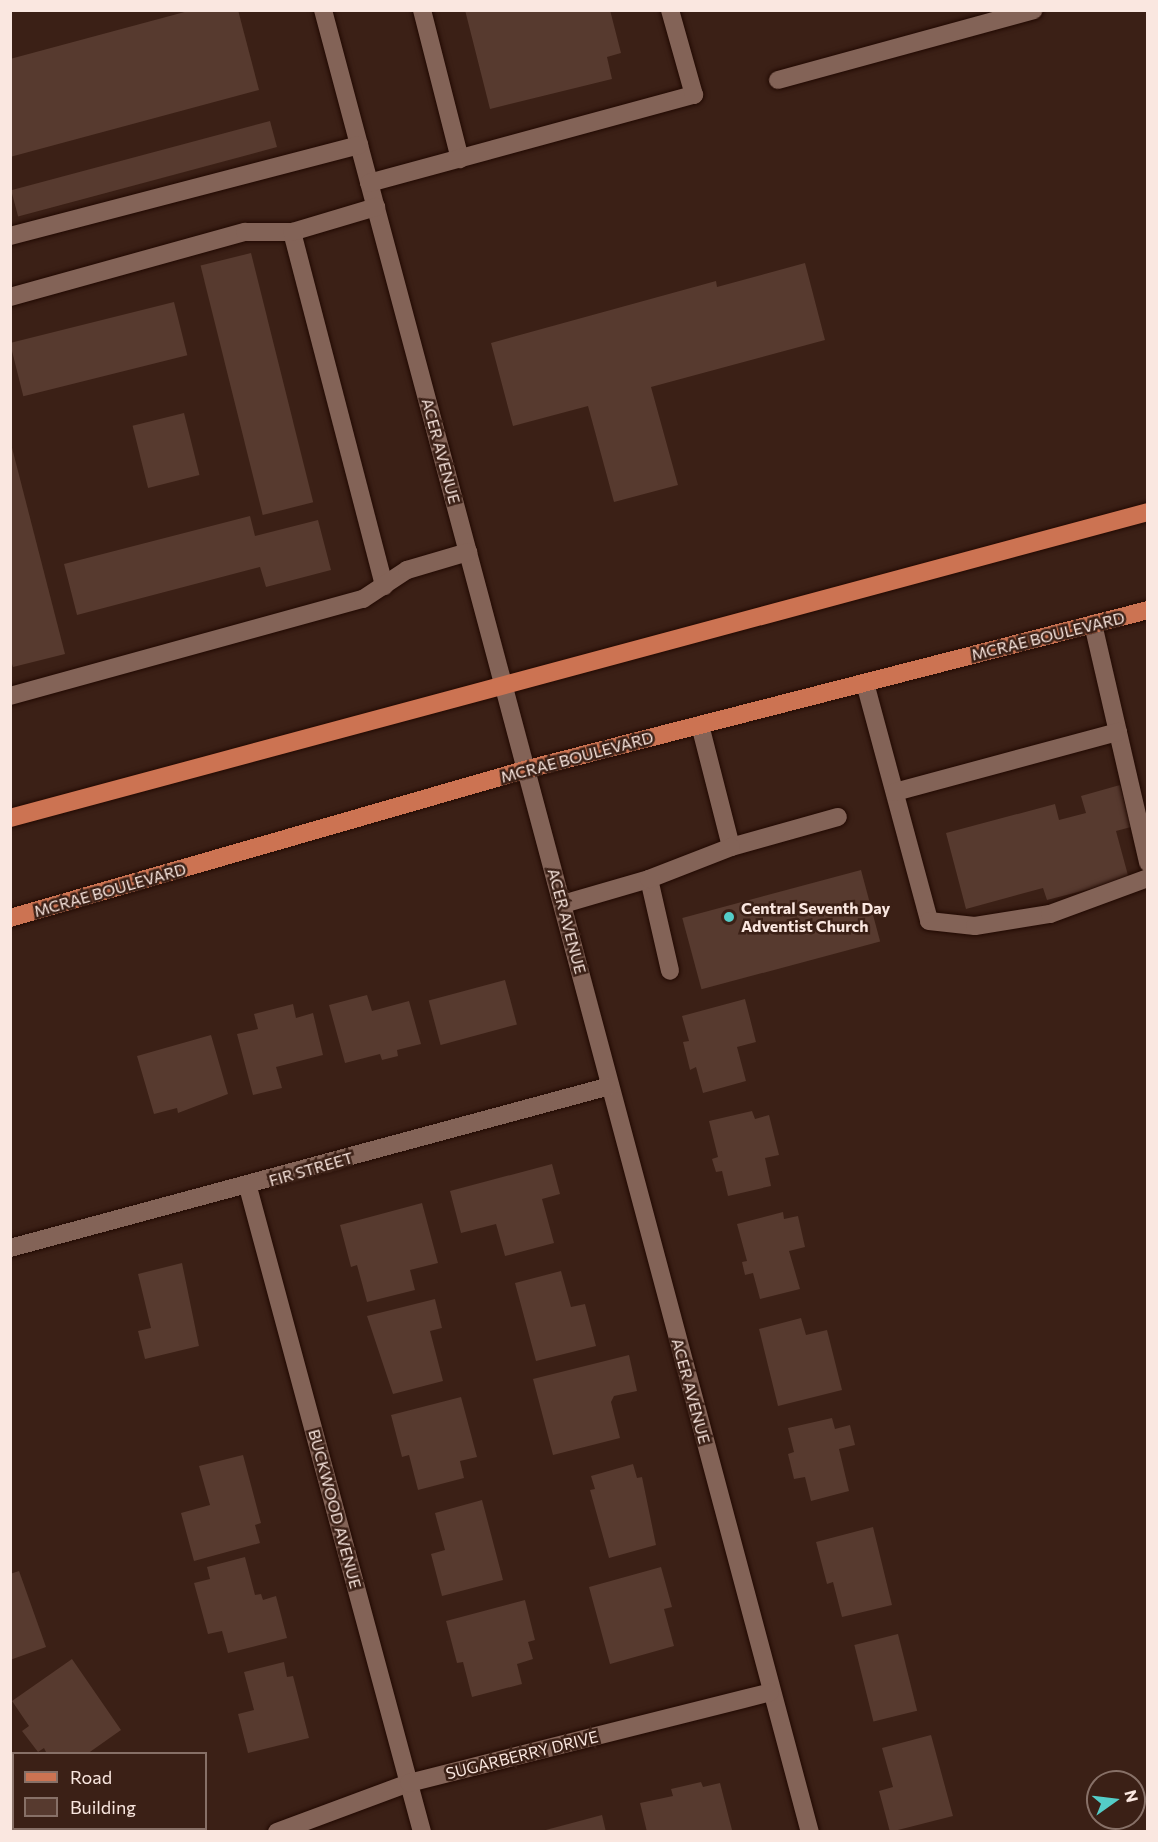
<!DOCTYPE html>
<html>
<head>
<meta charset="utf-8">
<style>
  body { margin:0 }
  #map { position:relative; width:1158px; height:1842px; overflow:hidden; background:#3b2016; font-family:Commissioner,sans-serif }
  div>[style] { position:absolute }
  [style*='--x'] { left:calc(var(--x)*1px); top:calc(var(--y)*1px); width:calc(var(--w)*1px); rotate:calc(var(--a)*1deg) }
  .building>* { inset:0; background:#573a2f; transform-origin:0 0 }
  .roads { filter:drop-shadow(0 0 2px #210902) drop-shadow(0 0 2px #210902) }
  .minor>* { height:18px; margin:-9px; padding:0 9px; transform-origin:9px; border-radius:9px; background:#836357 }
  .major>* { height:18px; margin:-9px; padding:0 9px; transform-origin:9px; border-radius:9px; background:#cc7352 }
  .dots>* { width:16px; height:16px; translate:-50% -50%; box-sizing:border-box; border:3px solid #3b2016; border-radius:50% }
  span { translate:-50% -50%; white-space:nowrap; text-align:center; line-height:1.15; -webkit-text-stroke:5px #3b2016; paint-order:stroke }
  .street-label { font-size:16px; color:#fae7e0 }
  .poi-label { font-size:16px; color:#fae7e0; font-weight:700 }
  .left { translate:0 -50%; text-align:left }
  .frame { position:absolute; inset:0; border:12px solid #fae7e0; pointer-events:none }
  .legend { position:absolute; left:12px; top:1752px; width:195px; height:78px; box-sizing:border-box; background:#3b2016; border:2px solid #877067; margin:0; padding:8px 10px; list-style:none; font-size:18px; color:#fae7e0 }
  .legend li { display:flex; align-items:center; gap:12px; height:30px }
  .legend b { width:30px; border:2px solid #877067 }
  .north { position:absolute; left:1086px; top:1770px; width:60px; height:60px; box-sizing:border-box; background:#3b2016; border:2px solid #877067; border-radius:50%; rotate:76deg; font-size:16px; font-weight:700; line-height:24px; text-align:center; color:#fae7e0 }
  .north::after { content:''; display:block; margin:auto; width:21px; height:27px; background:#54cdc8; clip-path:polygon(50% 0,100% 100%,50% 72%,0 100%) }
</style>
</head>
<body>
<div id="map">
  <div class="building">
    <div style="clip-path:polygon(192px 10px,238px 10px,259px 90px,10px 157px,10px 59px)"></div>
    <div style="clip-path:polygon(465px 10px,610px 10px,621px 53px,607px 57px,612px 79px,490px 109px)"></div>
    <div style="left:270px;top:121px;width:27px;height:268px;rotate:75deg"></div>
    <div style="left:251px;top:253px;width:257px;height:52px;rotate:76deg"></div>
    <div style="clip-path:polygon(805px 263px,825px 340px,651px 387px,678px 485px,614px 502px,588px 406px,513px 426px,491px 343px,716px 281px,717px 287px)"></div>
    <div style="left:174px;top:302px;width:55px;height:169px;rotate:76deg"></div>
    <div style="left:184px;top:413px;width:64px;height:53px;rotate:76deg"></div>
    <div style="clip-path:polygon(10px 440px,65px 654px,13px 667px,10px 658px)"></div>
    <div style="clip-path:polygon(250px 516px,255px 536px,318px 520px,331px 570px,266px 587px,260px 567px,77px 615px,64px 564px)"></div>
    <div style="clip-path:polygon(1120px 785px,1131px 827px,1116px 831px,1129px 879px,1047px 900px,1043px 888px,966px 909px,946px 833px,1055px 804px,1059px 820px,1086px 813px,1081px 796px)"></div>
    <div style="left:861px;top:870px;width:74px;height:185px;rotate:75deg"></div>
    <div style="left:505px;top:980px;width:46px;height:79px;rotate:75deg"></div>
    <div style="clip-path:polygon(367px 995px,372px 1011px,409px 1001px,421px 1044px,397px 1050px,398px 1056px,382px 1060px,380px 1054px,345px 1063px,329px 1005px)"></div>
    <div style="clip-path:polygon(745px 999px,756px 1042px,737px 1047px,746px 1081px,703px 1093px,696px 1067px,690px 1070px,683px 1042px,689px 1041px,682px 1016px)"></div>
    <div style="clip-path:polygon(293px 1004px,296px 1018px,313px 1013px,323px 1055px,276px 1067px,282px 1088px,253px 1095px,237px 1034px,258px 1029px,254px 1014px)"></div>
    <div style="clip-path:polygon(211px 1035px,228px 1094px,178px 1113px,177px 1108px,154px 1114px,137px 1056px)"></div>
    <div style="clip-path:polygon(752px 1111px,755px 1119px,769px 1115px,779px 1155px,765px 1158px,771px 1186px,728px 1196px,722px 1171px,716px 1172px,712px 1159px,718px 1157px,709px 1121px)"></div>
    <div style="clip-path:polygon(552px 1164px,560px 1194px,542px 1199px,554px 1243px,505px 1256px,496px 1224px,461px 1233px,450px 1191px)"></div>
    <div style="clip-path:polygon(422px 1203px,438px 1263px,410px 1270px,415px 1290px,367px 1302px,357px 1265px,351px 1267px,340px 1225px)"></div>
    <div style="clip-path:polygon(783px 1212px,784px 1219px,798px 1216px,805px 1247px,789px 1251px,800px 1289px,760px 1299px,753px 1273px,745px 1275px,742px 1262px,747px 1261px,737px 1224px)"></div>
    <div style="clip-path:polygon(182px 1263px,199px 1346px,145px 1359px,138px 1331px,151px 1328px,138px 1274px)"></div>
    <div style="clip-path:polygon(561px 1271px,571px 1307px,585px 1304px,596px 1346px,536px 1361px,515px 1283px)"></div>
    <div style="clip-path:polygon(435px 1299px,442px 1328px,430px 1331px,443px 1381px,393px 1394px,367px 1316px)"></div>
    <div style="clip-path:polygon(801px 1318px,806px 1335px,827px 1330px,842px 1390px,778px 1406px,759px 1329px)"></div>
    <div style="clip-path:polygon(629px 1355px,637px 1391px,614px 1396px,611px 1402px,620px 1438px,553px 1455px,533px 1379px)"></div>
    <div style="clip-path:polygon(461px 1397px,477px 1457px,460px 1461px,464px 1478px,418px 1490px,409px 1455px,402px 1457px,391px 1415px)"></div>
    <div style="clip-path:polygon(832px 1418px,835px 1429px,850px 1425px,855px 1445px,839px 1449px,849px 1491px,811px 1501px,805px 1477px,794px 1479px,788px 1454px,794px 1452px,788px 1428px)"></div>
    <div style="clip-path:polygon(243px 1455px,261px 1523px,255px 1525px,260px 1543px,194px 1561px,181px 1513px,210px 1505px,199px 1466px)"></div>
    <div style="clip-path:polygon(633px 1464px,637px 1478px,642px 1477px,656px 1545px,609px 1558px,590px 1490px,595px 1489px,591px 1476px)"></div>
    <div style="clip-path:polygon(482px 1500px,503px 1580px,442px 1596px,431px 1554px,445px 1550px,435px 1513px)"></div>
    <div style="clip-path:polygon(873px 1527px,892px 1605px,842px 1617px,833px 1582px,827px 1584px,816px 1542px)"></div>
    <div style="clip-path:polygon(245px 1557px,255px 1595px,261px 1594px,263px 1600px,276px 1596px,287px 1638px,228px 1653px,222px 1631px,208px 1634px,194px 1583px,210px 1579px,207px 1567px)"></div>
    <div style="clip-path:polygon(661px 1567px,672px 1607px,664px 1609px,674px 1646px,610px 1664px,589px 1587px)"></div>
    <div style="clip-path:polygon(19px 1571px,46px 1647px,10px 1660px,10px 1574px)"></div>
    <div style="clip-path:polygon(525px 1600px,535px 1640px,528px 1642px,533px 1659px,517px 1664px,522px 1684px,472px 1697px,463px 1662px,457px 1663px,446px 1621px)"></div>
    <div style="left:898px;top:1634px;width:79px;height:45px;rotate:76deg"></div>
    <div style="clip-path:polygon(72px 1659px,121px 1730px,87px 1754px,47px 1754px,44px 1748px,38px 1752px,22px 1731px,29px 1726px,12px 1701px)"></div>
    <div style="clip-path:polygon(284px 1662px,287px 1677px,293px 1676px,309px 1738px,248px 1753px,238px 1714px,254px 1710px,244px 1672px)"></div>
    <div style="clip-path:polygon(931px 1735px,953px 1816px,890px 1832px,879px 1791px,893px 1787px,882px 1748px)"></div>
    <div style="clip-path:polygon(701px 1782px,703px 1787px,720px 1783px,732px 1830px,647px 1832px,640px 1803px,673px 1796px,671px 1789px)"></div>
    <div style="clip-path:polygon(602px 1815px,606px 1832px,542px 1832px,542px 1831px)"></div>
  </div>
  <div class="roads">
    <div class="minor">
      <div style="--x:323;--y:10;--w:1886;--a:75.04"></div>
      <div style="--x:422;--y:10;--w:154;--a:75.7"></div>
      <div style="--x:778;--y:80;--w:265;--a:-15.3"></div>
      <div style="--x:369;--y:183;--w:337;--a:-15.2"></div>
      <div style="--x:694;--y:95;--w:88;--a:-105.8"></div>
      <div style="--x:292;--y:232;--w:366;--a:75.4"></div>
      <div style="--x:10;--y:236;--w:361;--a:-14.6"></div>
      <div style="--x:10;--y:297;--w:244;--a:-15.5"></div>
      <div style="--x:245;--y:232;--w:47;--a:0"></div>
      <div style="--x:292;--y:232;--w:88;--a:-16.6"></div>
      <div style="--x:1093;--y:624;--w:245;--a:77"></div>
      <div style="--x:865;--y:683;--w:246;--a:74.9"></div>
      <div style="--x:929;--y:921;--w:46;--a:6.2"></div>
      <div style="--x:975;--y:926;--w:76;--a:-9.1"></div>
      <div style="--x:1050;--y:914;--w:104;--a:-20.2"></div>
      <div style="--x:10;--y:696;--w:366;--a:-15.4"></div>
      <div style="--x:363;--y:599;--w:53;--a:-33.4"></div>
      <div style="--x:407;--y:570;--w:64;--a:-16.4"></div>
      <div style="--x:700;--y:725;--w:126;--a:75.7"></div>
      <div style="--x:731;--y:847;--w:111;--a:-15.7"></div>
      <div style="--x:895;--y:792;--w:231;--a:-15.1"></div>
      <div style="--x:649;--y:879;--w:94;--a:77.1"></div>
      <div style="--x:563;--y:904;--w:90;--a:-16.2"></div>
      <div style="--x:649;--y:879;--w:88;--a:-21.3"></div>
      <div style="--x:248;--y:1187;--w:668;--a:74.9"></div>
      <div style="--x:10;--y:1248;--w:621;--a:-15.11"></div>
      <div style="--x:277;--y:1832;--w:141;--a:-20.4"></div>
      <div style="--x:409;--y:1783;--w:372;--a:-14.1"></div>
    </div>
    <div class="major">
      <div style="--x:10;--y:818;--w:1178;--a:-15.05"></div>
      <div style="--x:10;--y:918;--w:539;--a:-16.05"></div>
      <div style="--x:528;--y:769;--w:640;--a:-14.38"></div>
    </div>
  </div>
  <div class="dots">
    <div style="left:729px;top:917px;background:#54cdc8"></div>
  </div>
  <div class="street-label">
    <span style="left:441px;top:451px;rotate:75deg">ACER AVENUE</span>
    <span style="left:1048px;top:636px;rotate:-14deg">MCRAE BOULEVARD</span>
    <span style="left:577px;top:757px;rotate:-15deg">MCRAE BOULEVARD</span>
    <span style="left:110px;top:890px;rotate:-16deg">MCRAE BOULEVARD</span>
    <span style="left:567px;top:921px;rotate:75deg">ACER AVENUE</span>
    <span style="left:311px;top:1169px;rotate:-16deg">FIR STREET</span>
    <span style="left:691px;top:1391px;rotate:75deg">ACER AVENUE</span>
    <span style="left:335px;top:1509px;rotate:75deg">BUCKWOOD AVENUE</span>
    <span style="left:522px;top:1755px;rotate:-14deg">SUGARBERRY DRIVE</span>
  </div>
  <div class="poi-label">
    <span class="left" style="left:741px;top:917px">Central Seventh Day<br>Adventist Church</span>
  </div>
  <div class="frame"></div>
  <ul class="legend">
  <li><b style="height:8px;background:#cc7352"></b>Road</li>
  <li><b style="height:16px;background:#573a2f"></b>Building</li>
  </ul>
  <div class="north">N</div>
</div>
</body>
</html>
